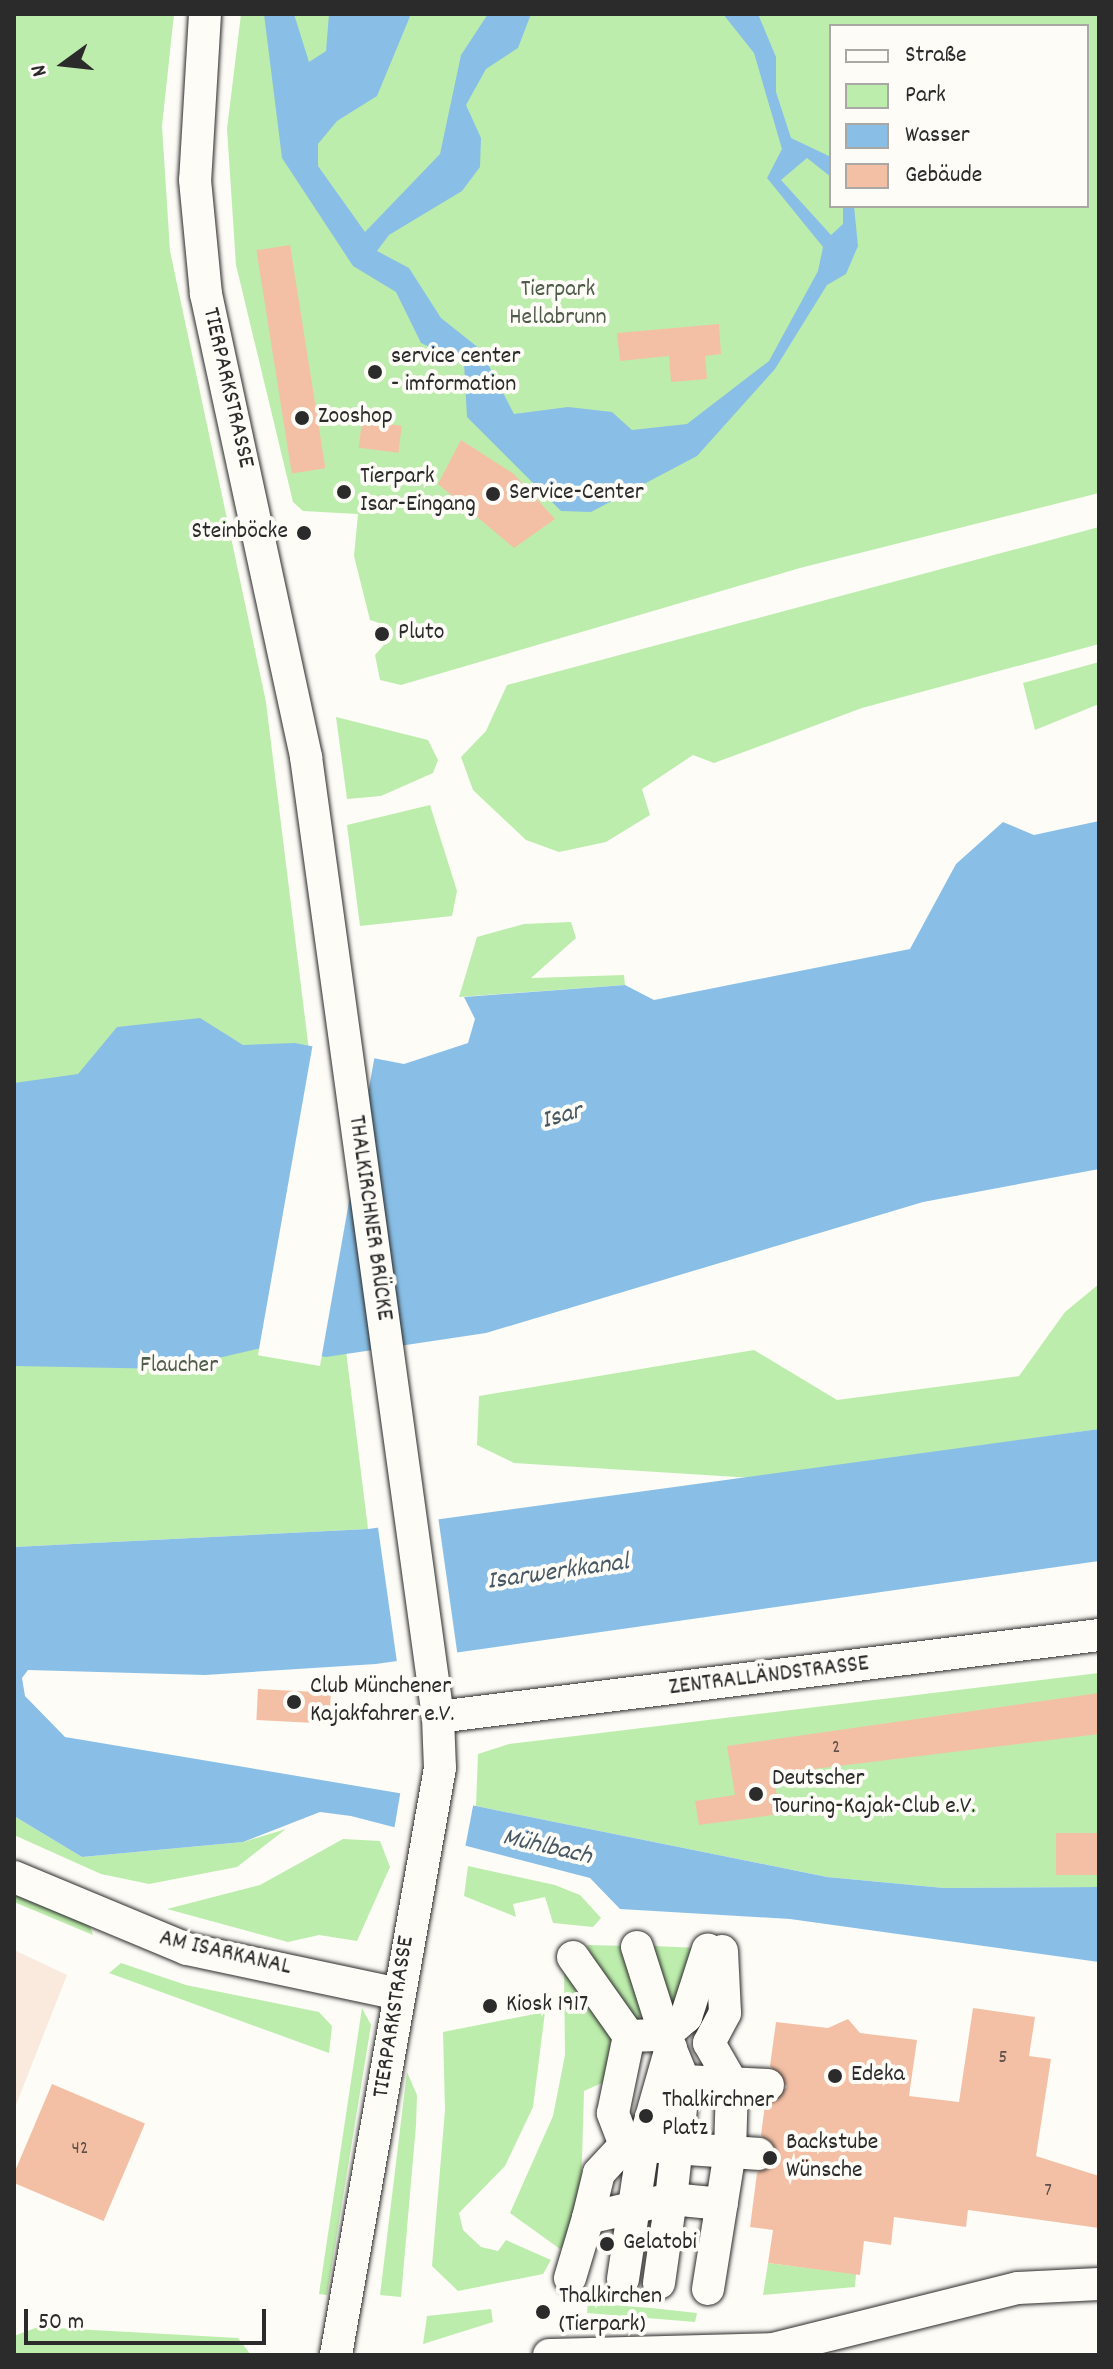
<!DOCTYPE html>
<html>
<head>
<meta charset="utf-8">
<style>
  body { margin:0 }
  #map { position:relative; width:1113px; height:2369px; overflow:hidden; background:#fdfcf7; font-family:Dekko,sans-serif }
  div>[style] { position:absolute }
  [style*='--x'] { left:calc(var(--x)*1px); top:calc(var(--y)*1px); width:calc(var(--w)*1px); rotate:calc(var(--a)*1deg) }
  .built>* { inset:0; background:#faeade }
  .green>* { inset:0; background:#bdedac }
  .water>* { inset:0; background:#89bfe6 }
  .pier>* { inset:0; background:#fdfcf7; transform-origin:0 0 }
  .building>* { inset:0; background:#f4c0a5; transform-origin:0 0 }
  .roads { filter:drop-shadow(0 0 2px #2b2b2b) drop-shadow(0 0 2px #2b2b2b) }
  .minor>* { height:32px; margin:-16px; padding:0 16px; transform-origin:16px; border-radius:16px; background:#fdfcf7 }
  .dots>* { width:22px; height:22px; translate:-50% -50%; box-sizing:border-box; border:4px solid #fdfcf7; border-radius:50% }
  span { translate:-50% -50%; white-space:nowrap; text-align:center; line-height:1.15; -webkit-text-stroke:8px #fdfcf7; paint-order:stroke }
  .number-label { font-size:20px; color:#5d504a }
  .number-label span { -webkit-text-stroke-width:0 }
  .park-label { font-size:24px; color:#505c4b }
  .poi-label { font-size:24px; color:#2b2b2b }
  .left { translate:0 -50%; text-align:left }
  .right { translate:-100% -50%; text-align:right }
  .street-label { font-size:24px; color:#2b2b2b }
  .water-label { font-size:26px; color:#475763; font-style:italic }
  .frame { position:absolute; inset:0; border:16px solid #2b2b2b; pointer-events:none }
  .legend { position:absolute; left:829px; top:24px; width:260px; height:184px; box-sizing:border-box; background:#fdfcf7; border:2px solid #a9a8a5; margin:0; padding:10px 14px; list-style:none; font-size:24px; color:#2b2b2b }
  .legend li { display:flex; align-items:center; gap:16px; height:40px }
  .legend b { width:40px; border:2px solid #a9a8a5 }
  .north { position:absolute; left:24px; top:24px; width:80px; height:80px; -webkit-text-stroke:6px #fdfcf7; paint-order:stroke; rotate:255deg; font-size:22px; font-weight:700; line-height:32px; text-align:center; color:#2b2b2b }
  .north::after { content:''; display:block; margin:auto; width:28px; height:36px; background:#2b2b2b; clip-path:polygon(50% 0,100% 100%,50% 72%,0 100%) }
  .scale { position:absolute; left:24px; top:2309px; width:242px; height:36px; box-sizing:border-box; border:4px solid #2b2b2b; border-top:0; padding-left:10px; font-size:24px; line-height:28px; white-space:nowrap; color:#2b2b2b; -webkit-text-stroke:6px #fdfcf7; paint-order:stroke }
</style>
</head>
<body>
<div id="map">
  <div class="built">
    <div style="clip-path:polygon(14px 1950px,67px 1975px,14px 2110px)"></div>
  </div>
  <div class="green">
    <div style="clip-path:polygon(14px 14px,174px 14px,162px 126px,170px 251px,266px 702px,368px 1529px,14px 1547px)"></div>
    <div style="clip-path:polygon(evenodd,241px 14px,1099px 14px,1099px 493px,800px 568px,401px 685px,380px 680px,375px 655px,390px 638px,385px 625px,370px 620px,354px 556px,358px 514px,303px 511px,293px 502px,236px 265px,227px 129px,241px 14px,831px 26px,1087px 26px,1087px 206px,831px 206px,831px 26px)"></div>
    <div style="clip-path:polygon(1099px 527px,1099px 644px,862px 708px,714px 763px,693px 755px,642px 789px,650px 815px,606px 842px,559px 852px,526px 840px,473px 790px,461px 757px,486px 731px,507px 685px)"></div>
    <div style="clip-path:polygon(1099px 662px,1099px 704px,1035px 730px,1023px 683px)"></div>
    <div style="clip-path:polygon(336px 717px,428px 740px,438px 760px,433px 773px,381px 796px,347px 799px)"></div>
    <div style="clip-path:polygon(430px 805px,457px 891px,452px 916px,360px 926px,347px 825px)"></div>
    <div style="clip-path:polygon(571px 922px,576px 938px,531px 978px,624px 975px,625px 985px,459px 997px,477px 937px,524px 924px)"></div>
    <div style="clip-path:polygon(1099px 1284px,1099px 1429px,753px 1478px,514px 1463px,477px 1445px,479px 1396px,754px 1350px,837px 1400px,1019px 1376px,1065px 1312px)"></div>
    <div style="clip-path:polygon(1099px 1673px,1099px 1887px,944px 1888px,827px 1877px,476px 1806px,478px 1754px,509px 1744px)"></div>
    <div style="clip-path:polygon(14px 1816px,82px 1857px,243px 1842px,286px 1829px,237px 1867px,149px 1884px,101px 1874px,14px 1835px)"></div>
    <div style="clip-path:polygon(343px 1839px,380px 1841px,390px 1867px,357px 1941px,319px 1935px,288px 1942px,167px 1909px,260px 1885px)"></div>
    <div style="clip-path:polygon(468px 1866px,555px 1885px,580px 1895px,601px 1918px,593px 1927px,553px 1923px,545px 1897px,513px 1904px,516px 1917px,464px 1896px)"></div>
    <div style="clip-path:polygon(14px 1891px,89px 1923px,93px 1935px,14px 1902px)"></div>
    <div style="clip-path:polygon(587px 1945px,629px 1946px,648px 2004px,637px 2021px,603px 1984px)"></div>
    <div style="clip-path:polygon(654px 1946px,699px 1948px,673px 2008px,646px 1963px)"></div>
    <div style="clip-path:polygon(121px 1963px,186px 1985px,319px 2012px,332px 2026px,329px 2053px,109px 1973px)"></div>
    <div style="clip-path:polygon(564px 1966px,612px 2033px,604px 2082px,584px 2091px,581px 2192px,573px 2237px,560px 2249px,510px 2213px,553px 2116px,565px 2055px)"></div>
    <div style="clip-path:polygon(362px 2008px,371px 2025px,327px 2295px,319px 2294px)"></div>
    <div style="clip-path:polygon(545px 2012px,533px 2107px,505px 2166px,459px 2213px,463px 2230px,481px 2247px,498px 2251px,506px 2240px,551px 2260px,543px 2274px,458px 2291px,432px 2266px,445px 2110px,443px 2032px)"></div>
    <div style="clip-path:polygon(407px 2072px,417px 2095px,416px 2125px,401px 2297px,380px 2295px)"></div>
    <div style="clip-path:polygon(768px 2263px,856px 2274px,855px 2287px,763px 2295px)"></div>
    <div style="clip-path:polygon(588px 2303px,651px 2308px,697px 2313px,695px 2322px,587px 2313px)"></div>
    <div style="clip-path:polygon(491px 2309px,493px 2322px,423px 2344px,427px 2316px)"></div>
    <div style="clip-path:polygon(38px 2327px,238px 2338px,251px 2355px,14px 2355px,14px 2336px)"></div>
  </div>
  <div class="water">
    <div style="clip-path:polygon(264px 14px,294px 14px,309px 62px,326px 51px,329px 14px,411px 14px,377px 96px,337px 121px,318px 144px,318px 166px,365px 232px,440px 154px,461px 55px,488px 14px,531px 14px,518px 48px,486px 69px,466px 105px,481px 138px,480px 167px,462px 191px,389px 235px,377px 251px,409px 268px,441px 318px,480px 349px,514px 414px,568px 407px,612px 412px,632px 430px,687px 424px,769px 361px,818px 271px,823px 247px,767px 178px,782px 149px,754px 53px,723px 14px,758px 14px,776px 57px,776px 92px,791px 138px,831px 157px,831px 177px,807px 158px,781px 180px,831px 235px,843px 224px,843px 206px,854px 206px,858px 246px,846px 274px,827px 285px,775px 369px,697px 456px,591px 512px,561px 511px,467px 417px,464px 363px,421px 343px,396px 292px,353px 266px,282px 158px)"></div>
    <div style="clip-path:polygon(1099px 821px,1099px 1169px,923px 1202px,486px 1333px,326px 1357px,270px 1346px,171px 1369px,14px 1366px,14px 1083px,78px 1074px,117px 1027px,200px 1018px,243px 1045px,295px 1043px,404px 1064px,468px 1043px,475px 1019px,464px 997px,625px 985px,654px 1000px,910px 949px,956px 864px,1003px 822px,1034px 835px)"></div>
    <div style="clip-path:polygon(1099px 1429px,1099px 1561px,376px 1664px,205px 1675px,28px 1670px,22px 1678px,25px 1696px,65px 1737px,476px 1806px,827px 1877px,944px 1888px,1099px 1887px,1099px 1962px,790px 1919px,620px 1909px,590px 1878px,351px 1816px,320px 1812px,243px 1842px,82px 1857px,14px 1816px,14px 1547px,368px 1529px)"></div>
  </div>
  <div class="pier">
    <div style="left:313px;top:1043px;width:63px;height:317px;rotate:10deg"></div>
    <div style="left:438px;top:1516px;width:142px;height:61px;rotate:82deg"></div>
    <div style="clip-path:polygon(401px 1789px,474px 1801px,465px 1848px,394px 1830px)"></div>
  </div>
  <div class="building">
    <div style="left:290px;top:245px;width:226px;height:34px;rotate:81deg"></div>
    <div style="clip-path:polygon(719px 324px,721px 354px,705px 356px,707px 379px,671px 382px,669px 356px,620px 361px,617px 333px)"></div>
    <div style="left:362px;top:421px;width:40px;height:27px;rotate:7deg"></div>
    <div style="clip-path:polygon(461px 440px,514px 474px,555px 519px,514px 548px,438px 484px)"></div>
    <div style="left:258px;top:1689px;width:73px;height:31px;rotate:3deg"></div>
    <div style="clip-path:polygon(1099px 1693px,1099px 1734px,773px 1774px,780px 1814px,699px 1825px,695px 1801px,735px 1795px,727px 1746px)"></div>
    <div style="left:1056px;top:1833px;width:43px;height:42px"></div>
    <div style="clip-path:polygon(973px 2008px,1035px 2017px,1029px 2056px,1051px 2059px,1036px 2156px,1099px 2176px,1099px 2228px,968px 2210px,966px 2227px,894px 2217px,891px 2245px,864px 2241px,860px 2275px,768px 2263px,773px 2230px,750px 2227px,757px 2173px,778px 2156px,761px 2135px,765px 2104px,787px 2087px,770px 2066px,776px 2022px,828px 2028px,848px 2019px,860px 2033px,917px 2040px,909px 2096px,959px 2102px)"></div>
    <div style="left:52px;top:2084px;width:101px;height:106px;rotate:23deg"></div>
  </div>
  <div class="roads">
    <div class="minor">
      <div style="--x:205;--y:14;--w:166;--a:93.4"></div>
      <div style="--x:195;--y:180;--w:115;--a:84.5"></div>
      <div style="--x:206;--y:294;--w:474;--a:77.8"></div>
      <div style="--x:306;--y:757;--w:969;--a:82.17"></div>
      <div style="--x:438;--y:1717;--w:51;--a:87.8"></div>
      <div style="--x:440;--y:1768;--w:596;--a:100.05"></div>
      <div style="--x:438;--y:1717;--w:666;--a:-7.07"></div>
      <div style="--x:14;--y:1877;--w:187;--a:22.6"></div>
      <div style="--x:187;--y:1949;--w:217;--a:12"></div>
      <div style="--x:637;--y:1947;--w:92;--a:72.3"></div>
      <div style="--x:665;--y:2035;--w:28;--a:-41"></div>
      <div style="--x:686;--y:2017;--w:71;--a:-72.1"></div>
      <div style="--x:573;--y:1957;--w:97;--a:54.7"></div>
      <div style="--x:629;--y:2036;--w:36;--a:-2"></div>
      <div style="--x:665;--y:2035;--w:50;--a:67.6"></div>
      <div style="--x:684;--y:2081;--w:84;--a:2.7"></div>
      <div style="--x:657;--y:2147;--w:102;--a:3.9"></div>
      <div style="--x:588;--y:2218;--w:46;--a:-76.3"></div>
      <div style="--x:599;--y:2173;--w:38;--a:-47"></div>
      <div style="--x:625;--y:2145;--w:34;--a:-111"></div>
      <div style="--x:613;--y:2113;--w:79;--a:-78.3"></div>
      <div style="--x:570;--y:2278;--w:63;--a:-73.3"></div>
      <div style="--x:588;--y:2218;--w:85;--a:-12.9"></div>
      <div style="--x:671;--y:2199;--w:119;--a:-83.7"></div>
      <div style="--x:623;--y:2279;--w:134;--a:-81.4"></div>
      <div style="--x:643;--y:2146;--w:102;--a:-74.1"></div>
      <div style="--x:659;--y:2283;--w:85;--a:-81.9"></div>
      <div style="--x:671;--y:2199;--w:51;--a:5.6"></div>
      <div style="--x:708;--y:2289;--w:139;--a:-80.9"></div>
      <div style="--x:730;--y:2152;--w:69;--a:-88.3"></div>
      <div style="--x:732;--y:2083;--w:46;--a:-119.9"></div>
      <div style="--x:709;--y:2043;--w:34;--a:-62"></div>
      <div style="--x:725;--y:2013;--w:62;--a:-92.8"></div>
      <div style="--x:549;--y:2355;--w:224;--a:-1.5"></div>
      <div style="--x:773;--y:2349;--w:252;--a:-14"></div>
      <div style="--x:1018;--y:2288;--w:81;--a:-2.8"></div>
    </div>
  </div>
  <div class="dots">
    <div style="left:375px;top:372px;background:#2b2b2b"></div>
    <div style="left:302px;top:418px;background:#2b2b2b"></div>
    <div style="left:344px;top:492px;background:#2b2b2b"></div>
    <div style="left:493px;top:494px;background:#2b2b2b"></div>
    <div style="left:304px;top:533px;background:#2b2b2b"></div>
    <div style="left:382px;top:634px;background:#2b2b2b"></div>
    <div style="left:294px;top:1702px;background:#2b2b2b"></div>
    <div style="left:756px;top:1794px;background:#2b2b2b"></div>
    <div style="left:490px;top:2006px;background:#2b2b2b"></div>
    <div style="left:835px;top:2076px;background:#2b2b2b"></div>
    <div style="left:646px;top:2116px;background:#2b2b2b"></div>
    <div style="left:770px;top:2158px;background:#2b2b2b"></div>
    <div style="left:607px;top:2244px;background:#2b2b2b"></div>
    <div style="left:543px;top:2312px;background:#2b2b2b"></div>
  </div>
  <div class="number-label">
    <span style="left:836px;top:1748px">2</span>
    <span style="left:1003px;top:2058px">5</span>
    <span style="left:80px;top:2149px">42</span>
    <span style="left:1048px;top:2191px">7</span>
  </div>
  <div class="park-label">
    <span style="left:558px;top:305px">Tierpark<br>Hellabrunn</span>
    <span style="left:179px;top:1367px">Flaucher</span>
  </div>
  <div class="poi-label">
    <span class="left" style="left:391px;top:372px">service center<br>- imformation</span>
    <span class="left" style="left:318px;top:418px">Zooshop</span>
    <span class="left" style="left:360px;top:492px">Tierpark<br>Isar-Eingang</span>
    <span class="left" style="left:509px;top:494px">Service-Center</span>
    <span class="right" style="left:288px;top:533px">Steinböcke</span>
    <span class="left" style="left:398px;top:634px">Pluto</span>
    <span class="left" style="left:310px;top:1702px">Club Münchener<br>Kajakfahrer e.V.</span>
    <span class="left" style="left:772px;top:1794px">Deutscher<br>Touring-Kajak-Club e.V.</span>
    <span class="left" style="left:506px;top:2006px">Kiosk 1917</span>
    <span class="left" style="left:851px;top:2076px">Edeka</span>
    <span class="left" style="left:662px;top:2116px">Thalkirchner<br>Platz</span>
    <span class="left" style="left:786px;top:2158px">Backstube<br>Wünsche</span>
    <span class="left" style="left:623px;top:2244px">Gelatobi</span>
    <span class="left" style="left:559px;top:2312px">Thalkirchen<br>(Tierpark)</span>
  </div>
  <div class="street-label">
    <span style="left:227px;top:388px;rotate:77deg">TIERPARKSTRASSE</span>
    <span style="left:369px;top:1218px;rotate:82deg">THALKIRCHNER BRÜCKE</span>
    <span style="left:769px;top:1677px;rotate:-7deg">ZENTRALLÄNDSTRASSE</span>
    <span style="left:225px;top:1954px;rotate:13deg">AM ISARKANAL</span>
    <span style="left:395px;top:2017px;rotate:-81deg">TIERPARKSTRASSE</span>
  </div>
  <div class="water-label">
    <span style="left:562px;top:1117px;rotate:-16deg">Isar</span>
    <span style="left:558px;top:1573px;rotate:-8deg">Isarwerkkanal</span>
    <span style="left:547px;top:1848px;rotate:13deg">Mühlbach</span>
  </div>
  <div class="frame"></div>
  <ul class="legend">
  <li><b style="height:10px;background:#fdfcf7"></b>Straße</li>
  <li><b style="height:22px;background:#bdedac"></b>Park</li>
  <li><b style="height:22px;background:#89bfe6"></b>Wasser</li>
  <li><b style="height:22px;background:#f4c0a5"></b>Gebäude</li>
  </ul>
  <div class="north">N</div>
  <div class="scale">50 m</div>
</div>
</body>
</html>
